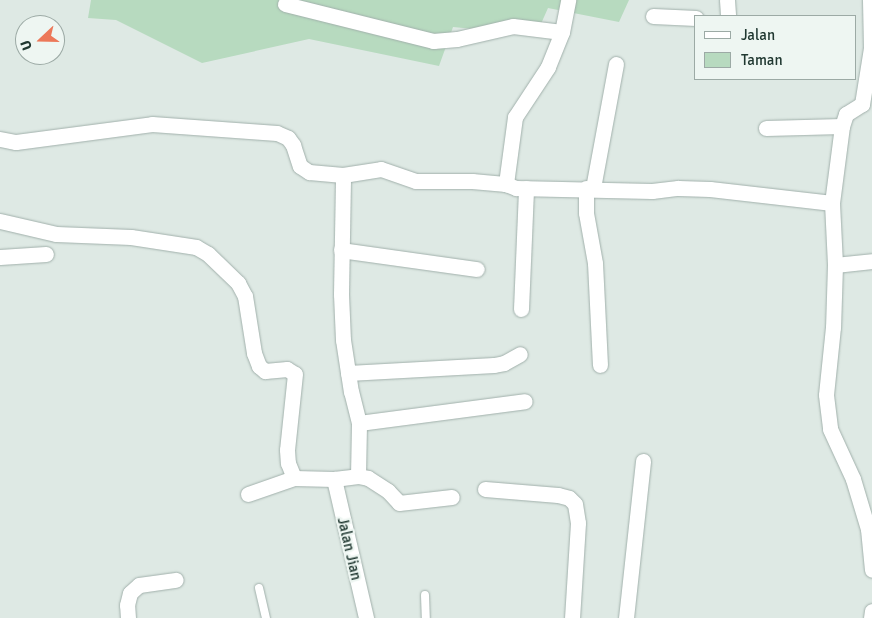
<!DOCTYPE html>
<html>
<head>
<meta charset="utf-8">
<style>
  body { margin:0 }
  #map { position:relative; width:872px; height:618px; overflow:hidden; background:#dee9e4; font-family:Signika,sans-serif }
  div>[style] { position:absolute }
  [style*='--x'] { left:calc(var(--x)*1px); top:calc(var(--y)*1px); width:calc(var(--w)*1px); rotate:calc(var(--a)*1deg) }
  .green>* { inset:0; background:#b7dabf }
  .roads { filter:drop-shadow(0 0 1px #a1b0ab) drop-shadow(0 0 1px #a1b0ab) }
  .service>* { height:8px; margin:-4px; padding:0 4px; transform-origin:4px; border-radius:4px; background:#fff }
  .minor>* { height:15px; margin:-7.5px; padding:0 7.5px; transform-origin:7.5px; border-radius:7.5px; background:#fff }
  span { translate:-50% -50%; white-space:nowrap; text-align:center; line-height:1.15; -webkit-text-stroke:4.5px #eef6f2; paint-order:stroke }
  .street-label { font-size:15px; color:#203831 }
  .legend { position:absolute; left:694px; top:15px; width:162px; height:65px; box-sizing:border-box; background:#eef6f2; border:1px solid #9caaa5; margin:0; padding:6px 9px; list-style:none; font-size:15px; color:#203831 }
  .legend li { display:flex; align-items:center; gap:10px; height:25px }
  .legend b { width:25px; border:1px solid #9caaa5 }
  .north { position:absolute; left:15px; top:15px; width:50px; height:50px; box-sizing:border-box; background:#eef6f2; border:1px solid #9caaa5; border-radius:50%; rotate:249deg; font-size:14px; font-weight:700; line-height:20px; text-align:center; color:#203831 }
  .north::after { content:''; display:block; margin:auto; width:18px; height:22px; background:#ec7859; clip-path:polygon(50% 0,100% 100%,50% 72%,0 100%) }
</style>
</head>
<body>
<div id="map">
  <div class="green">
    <div style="clip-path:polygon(91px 0,629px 0,619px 22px,548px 8px,536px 35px,453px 27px,439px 66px,309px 39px,202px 63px,116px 20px,88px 18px)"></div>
  </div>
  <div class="roads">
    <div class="service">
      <div style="--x:259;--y:588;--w:31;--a:77"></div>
      <div style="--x:425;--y:595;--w:23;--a:88"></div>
    </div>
    <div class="minor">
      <div style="--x:727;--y:0;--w:16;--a:86"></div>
      <div style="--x:870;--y:0;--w:48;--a:88.8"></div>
      <div style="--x:871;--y:48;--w:57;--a:99.1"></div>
      <div style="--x:862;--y:104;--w:19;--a:148"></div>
      <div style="--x:846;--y:114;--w:13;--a:108"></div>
      <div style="--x:842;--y:126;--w:78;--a:97.4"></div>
      <div style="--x:832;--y:203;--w:62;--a:87.2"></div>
      <div style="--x:835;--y:265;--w:62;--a:91.8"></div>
      <div style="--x:833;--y:327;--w:68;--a:95.9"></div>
      <div style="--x:826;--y:395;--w:34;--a:83"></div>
      <div style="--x:830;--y:429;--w:55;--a:65.3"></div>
      <div style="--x:853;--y:479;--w:52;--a:73.3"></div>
      <div style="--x:868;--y:529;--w:41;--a:84.4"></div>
      <div style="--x:285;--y:4;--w:153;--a:14"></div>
      <div style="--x:433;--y:41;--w:24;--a:-5"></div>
      <div style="--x:457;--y:39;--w:57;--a:-13.1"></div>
      <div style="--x:513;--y:26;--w:49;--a:7"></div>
      <div style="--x:562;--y:32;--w:38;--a:112"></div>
      <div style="--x:548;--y:67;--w:60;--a:123.4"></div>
      <div style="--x:515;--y:117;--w:68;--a:97.7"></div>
      <div style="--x:653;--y:16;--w:43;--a:2.7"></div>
      <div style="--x:562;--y:32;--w:33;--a:-79"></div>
      <div style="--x:766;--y:128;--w:76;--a:-1.5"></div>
      <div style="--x:0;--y:139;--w:16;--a:11"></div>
      <div style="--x:16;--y:142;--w:137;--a:-7.5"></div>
      <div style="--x:152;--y:124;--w:125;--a:4.1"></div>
      <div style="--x:277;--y:133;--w:12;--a:24"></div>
      <div style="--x:288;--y:138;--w:9;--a:54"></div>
      <div style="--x:293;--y:145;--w:22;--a:72"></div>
      <div style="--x:300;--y:166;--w:11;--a:34"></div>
      <div style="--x:309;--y:172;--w:34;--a:5"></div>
      <div style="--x:343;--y:175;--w:38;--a:-9"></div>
      <div style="--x:381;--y:169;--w:37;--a:19"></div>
      <div style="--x:416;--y:181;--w:56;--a:0"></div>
      <div style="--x:472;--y:181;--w:34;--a:5"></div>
      <div style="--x:506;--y:184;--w:11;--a:22"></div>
      <div style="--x:516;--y:188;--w:136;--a:1.3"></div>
      <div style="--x:652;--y:191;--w:26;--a:-7"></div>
      <div style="--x:678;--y:188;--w:32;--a:2"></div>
      <div style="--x:710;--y:189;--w:123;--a:6.5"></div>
      <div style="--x:586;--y:188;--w:25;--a:90"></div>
      <div style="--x:586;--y:213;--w:51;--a:79.8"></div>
      <div style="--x:595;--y:263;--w:102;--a:87.2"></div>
      <div style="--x:593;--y:188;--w:126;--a:-79.5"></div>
      <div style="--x:0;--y:221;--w:57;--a:13.1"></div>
      <div style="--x:56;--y:234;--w:75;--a:2.3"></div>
      <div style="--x:131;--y:237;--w:66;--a:8.7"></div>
      <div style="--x:196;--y:247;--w:14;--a:30"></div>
      <div style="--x:208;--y:254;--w:42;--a:44"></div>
      <div style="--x:238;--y:283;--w:15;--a:62"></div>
      <div style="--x:245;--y:296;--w:58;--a:81"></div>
      <div style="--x:254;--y:353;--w:14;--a:69"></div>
      <div style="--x:259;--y:366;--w:8;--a:40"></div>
      <div style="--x:265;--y:371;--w:22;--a:-5"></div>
      <div style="--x:287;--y:369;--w:9;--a:32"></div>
      <div style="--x:295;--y:374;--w:76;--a:96"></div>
      <div style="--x:287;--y:450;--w:13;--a:86"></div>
      <div style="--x:288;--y:463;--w:16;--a:68"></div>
      <div style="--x:294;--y:478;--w:40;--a:1.4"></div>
      <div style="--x:334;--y:479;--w:24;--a:-7"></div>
      <div style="--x:358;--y:476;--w:53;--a:-88.9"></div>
      <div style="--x:359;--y:423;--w:32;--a:-104"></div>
      <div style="--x:351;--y:392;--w:53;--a:-98.7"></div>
      <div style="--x:343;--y:340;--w:46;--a:-92.5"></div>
      <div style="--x:341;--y:294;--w:119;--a:-89"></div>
      <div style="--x:341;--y:250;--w:137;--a:8"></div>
      <div style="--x:0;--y:257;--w:46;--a:-3.7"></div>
      <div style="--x:835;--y:265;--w:37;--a:-6"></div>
      <div style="--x:521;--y:309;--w:121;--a:-87.6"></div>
      <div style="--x:348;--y:373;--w:146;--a:-3.1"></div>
      <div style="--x:494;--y:365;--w:10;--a:-11"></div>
      <div style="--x:504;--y:363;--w:18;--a:-29"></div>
      <div style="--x:359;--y:423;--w:167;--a:-7.5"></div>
      <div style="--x:358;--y:476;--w:10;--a:11"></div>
      <div style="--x:368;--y:478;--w:24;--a:33"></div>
      <div style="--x:388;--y:491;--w:16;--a:47"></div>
      <div style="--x:399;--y:503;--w:53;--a:-6.5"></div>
      <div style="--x:334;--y:479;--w:143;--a:77"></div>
      <div style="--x:485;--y:489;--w:73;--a:4.7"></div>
      <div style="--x:558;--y:495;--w:11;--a:15"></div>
      <div style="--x:569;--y:498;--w:8;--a:45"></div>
      <div style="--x:575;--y:504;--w:19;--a:81"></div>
      <div style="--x:578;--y:523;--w:95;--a:93.6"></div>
      <div style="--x:248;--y:494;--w:49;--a:-19.2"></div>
      <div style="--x:128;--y:618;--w:13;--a:-94"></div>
      <div style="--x:127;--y:605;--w:12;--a:-76"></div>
      <div style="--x:130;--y:593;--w:12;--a:-42"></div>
      <div style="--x:139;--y:585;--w:37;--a:-8"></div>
      <div style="--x:626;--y:618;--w:158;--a:-83.8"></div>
      <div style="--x:871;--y:618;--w:7;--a:-82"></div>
    </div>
  </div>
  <div class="street-label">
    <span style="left:349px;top:549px;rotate:77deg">Jalan Jian</span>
  </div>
  <ul class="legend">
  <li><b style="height:6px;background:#fff"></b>Jalan</li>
  <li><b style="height:14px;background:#b7dabf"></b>Taman</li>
  </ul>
  <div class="north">U</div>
</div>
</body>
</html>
